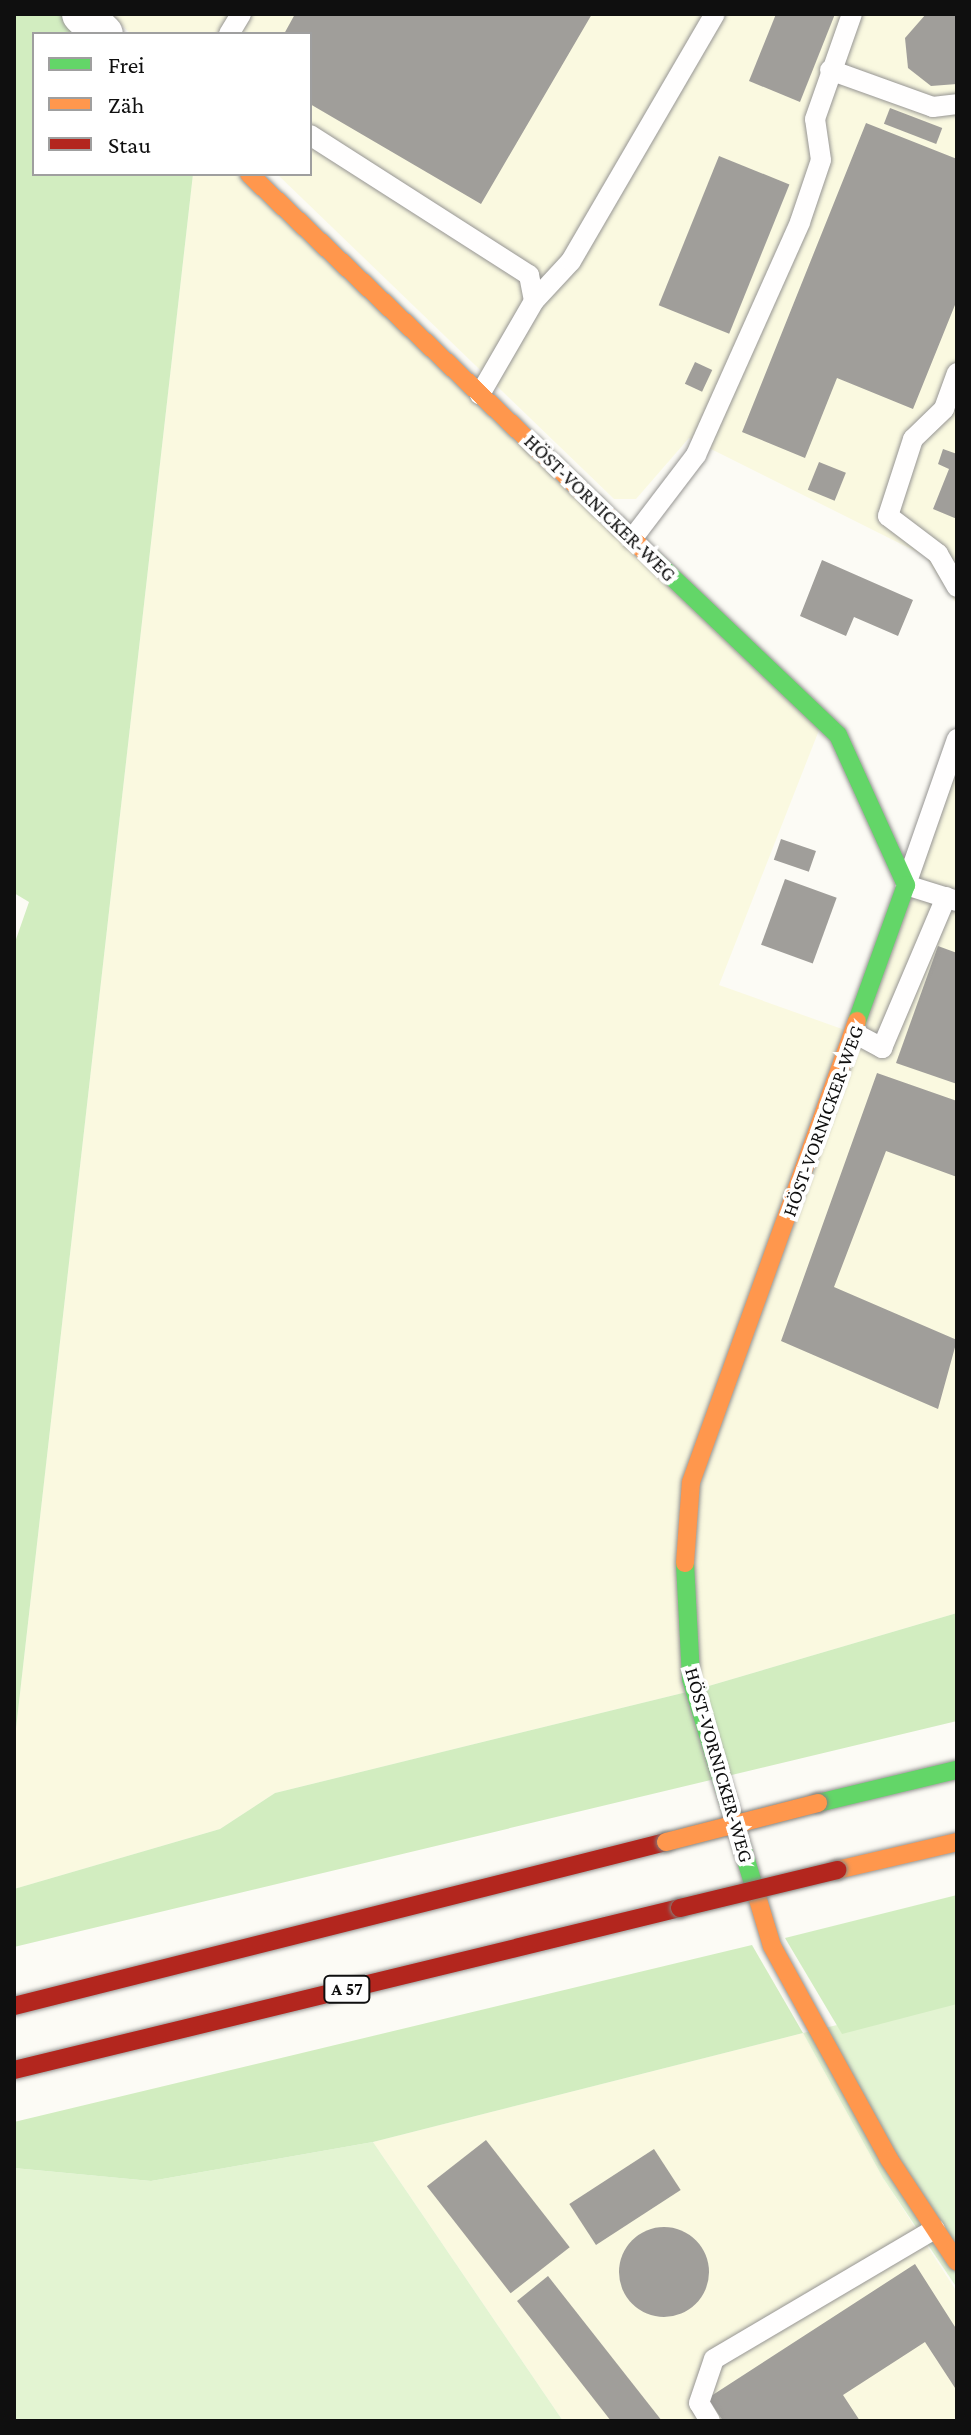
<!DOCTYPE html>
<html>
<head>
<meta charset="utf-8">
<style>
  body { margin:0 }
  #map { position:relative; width:971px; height:2435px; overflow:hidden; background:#fcfbf5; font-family:"Crimson Pro",serif }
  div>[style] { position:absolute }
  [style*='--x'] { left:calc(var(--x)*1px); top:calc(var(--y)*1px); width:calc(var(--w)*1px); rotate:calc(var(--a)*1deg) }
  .farmland>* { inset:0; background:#faf9e0 }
  .green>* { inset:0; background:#e3f4d2 }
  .forest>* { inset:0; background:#d2edc0 }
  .building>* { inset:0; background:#a09e9a; transform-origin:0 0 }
  .round { border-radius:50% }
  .roads { filter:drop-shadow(0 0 2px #969593) drop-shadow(0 0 2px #969593) }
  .lane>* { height:20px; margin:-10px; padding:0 10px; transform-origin:10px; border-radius:10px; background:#fffefe }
  .street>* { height:40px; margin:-20px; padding:0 20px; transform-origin:20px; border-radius:20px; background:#fffefe }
  .fast>* { height:18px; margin:-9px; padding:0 9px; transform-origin:9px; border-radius:9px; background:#63d668 }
  .slow>* { height:18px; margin:-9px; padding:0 9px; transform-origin:9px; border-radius:9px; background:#ff974d }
  .jam>* { height:18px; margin:-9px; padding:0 9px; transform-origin:9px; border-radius:9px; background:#b3261e }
  .bridges { filter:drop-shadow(0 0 2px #838380) drop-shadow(0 0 2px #838380) }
  .slow-bridge>* { height:18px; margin:-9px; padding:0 9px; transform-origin:9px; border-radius:9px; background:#ff974d }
  .jam-bridge>* { height:18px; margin:-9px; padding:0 9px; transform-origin:9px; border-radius:9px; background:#b3261e }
  span { translate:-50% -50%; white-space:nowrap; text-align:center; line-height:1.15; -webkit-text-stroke:8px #fff; paint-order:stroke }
  .shield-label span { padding:2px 6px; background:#fff; border:2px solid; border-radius:6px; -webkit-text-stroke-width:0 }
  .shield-label { font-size:18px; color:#0f0f0f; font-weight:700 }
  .street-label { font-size:20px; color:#0f0f0f }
  .frame { position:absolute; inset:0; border:16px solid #0f0f0f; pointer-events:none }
  .legend { position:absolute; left:32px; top:32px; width:280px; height:144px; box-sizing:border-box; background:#fff; border:2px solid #9f9f9f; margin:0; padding:10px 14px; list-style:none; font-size:24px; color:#0f0f0f }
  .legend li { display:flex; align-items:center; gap:16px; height:40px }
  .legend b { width:40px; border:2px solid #9f9f9f }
</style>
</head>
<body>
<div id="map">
  <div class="farmland">
    <div style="clip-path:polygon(110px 14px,957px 14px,957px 605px,925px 556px,689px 438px,636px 499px,614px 499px,277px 174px,310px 174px,310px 34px,131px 34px)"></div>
    <div style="clip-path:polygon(193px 174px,249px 174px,823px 720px,719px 985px,856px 1034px,957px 743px,957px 1613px,695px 1690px,275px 1793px,220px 1829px,14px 1889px,14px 1746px)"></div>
    <div style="clip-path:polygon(803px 2033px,883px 2178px,957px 2292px,957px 2421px,563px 2421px,373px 2142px)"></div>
  </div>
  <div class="green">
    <div style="clip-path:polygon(957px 1997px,957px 2288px,883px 2178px,803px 2033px)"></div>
    <div style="clip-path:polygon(373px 2142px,563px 2421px,14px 2421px,14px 2168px,151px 2181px)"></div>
  </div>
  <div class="forest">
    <div style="clip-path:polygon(14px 14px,78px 14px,100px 34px,34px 34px,34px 174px,193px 174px,14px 1746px,14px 945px,29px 902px,14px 893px)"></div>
    <div style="clip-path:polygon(957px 1613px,957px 1721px,14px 1947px,14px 1889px,220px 1829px,275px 1793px,695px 1690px)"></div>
    <div style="clip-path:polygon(957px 1895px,957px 2004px,842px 2034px,785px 1938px)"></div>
    <div style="clip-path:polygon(752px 1945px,803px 2033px,373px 2142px,151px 2181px,14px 2168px,14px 2122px)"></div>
  </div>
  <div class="building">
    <div style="clip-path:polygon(295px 14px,592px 14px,481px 204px,310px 104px,310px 34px,284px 34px)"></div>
    <div style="clip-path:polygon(776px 14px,835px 14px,800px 102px,749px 81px)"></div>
    <div style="clip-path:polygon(926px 14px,957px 14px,957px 84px,931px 86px,908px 68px,905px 38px)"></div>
    <div style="left:890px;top:108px;width:56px;height:17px;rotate:21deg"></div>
    <div style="clip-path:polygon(866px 123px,957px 159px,957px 300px,913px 409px,837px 378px,805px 458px,742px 432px)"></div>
    <div style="left:719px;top:156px;width:76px;height:161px;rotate:22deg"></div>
    <div style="left:695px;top:362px;width:19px;height:24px;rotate:25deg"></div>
    <div style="clip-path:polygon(943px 449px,957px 454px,957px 519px,933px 509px,949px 469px,938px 464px)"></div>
    <div style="left:819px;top:462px;width:29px;height:30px;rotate:22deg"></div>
    <div style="clip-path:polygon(822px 560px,913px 600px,898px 636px,854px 617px,846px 636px,800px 616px)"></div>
    <div style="left:781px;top:839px;width:37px;height:22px;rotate:19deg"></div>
    <div style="left:785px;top:879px;width:55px;height:70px;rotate:20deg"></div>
    <div style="clip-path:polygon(938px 946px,957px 953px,957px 1084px,896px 1063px)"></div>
    <div style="clip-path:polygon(877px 1073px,957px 1101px,957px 1177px,886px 1151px,834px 1287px,957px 1340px,938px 1409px,781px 1341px)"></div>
    <div style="left:486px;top:2140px;width:136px;height:75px;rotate:52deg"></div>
    <div style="left:654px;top:2149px;width:49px;height:101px;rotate:57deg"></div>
    <div class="round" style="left:619px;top:2227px;width:90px;height:90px"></div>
    <div style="clip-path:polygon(915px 2264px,957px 2330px,957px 2391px,925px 2342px,843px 2395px,860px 2421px,723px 2421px,708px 2398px)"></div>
    <div style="clip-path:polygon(548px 2276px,662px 2421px,611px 2421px,517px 2301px)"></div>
  </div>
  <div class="roads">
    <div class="lane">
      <div style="--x:229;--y:34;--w:23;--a:-59"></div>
      <div style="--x:830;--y:70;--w:109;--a:19.8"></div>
      <div style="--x:933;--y:107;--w:24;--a:-7"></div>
      <div style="--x:310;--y:135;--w:260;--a:32.6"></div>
      <div style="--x:529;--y:275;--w:26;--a:79"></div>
      <div style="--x:534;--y:301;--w:108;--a:120.1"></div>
      <div style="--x:534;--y:301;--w:54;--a:-47.2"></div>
      <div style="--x:571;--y:261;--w:286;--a:-59.8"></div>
      <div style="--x:957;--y:373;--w:38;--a:110"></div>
      <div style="--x:944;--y:409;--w:43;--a:135.9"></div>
      <div style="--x:913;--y:439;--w:81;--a:108"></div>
      <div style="--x:888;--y:516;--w:63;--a:37.2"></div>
      <div style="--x:938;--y:554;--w:38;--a:60"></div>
      <div style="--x:632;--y:539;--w:106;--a:-52.7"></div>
      <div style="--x:696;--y:455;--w:255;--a:-65.9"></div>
      <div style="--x:800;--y:222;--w:65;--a:-71.3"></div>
      <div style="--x:821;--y:160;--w:41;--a:-98.3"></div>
      <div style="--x:815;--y:119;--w:111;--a:-70.6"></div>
      <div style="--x:957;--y:739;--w:155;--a:109.3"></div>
      <div style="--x:906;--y:885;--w:53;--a:17.4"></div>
      <div style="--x:856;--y:1034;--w:30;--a:28"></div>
      <div style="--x:882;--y:1048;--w:164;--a:-67"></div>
      <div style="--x:710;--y:2421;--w:21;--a:-121"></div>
      <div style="--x:699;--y:2403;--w:46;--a:-71.2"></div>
      <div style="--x:714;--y:2359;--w:256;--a:-30.5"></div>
    </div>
    <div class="street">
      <div style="--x:82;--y:14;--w:29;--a:44"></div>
    </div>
    <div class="fast">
      <div style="--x:651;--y:557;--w:258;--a:43.6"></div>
      <div style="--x:838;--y:735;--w:165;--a:65.6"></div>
      <div style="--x:906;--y:885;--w:145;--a:109.8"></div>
      <div style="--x:685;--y:1563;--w:116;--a:87"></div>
      <div style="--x:691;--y:1679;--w:224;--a:73.1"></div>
      <div style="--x:818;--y:1803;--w:143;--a:-13.4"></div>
    </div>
    <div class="slow">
      <div style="--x:249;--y:174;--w:555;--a:43.61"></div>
      <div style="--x:685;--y:1563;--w:81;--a:-85.8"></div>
      <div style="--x:691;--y:1482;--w:490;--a:-70.2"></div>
      <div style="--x:837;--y:1870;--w:123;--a:-13.1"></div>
      <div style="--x:756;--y:1893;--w:55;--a:73.2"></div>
      <div style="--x:772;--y:1946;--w:243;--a:61.2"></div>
      <div style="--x:889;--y:2159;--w:123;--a:56.6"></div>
    </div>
    <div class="jam">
      <div style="--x:14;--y:2006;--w:672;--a:-14.12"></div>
      <div style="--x:14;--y:2070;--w:685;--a:-13.67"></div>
    </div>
  </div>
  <div class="bridges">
    <div class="slow-bridge">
      <div style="--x:666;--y:1842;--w:157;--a:-14.4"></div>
    </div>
    <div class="jam-bridge">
      <div style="--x:680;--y:1908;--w:162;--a:-13.6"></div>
    </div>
  </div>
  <div class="shield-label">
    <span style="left:347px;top:1989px">A 57</span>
  </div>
  <div class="street-label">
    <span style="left:600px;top:508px;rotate:44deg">HÖST-VORNICKER-WEG</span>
    <span style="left:823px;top:1121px;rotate:-70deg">HÖST-VORNICKER-WEG</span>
    <span style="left:719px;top:1765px;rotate:74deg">HÖST-VORNICKER-WEG</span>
  </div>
  <div class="frame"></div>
  <ul class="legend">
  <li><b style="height:10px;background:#63d668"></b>Frei</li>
  <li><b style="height:10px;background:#ff974d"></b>Zäh</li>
  <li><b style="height:10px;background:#b3261e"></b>Stau</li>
  </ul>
</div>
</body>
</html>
